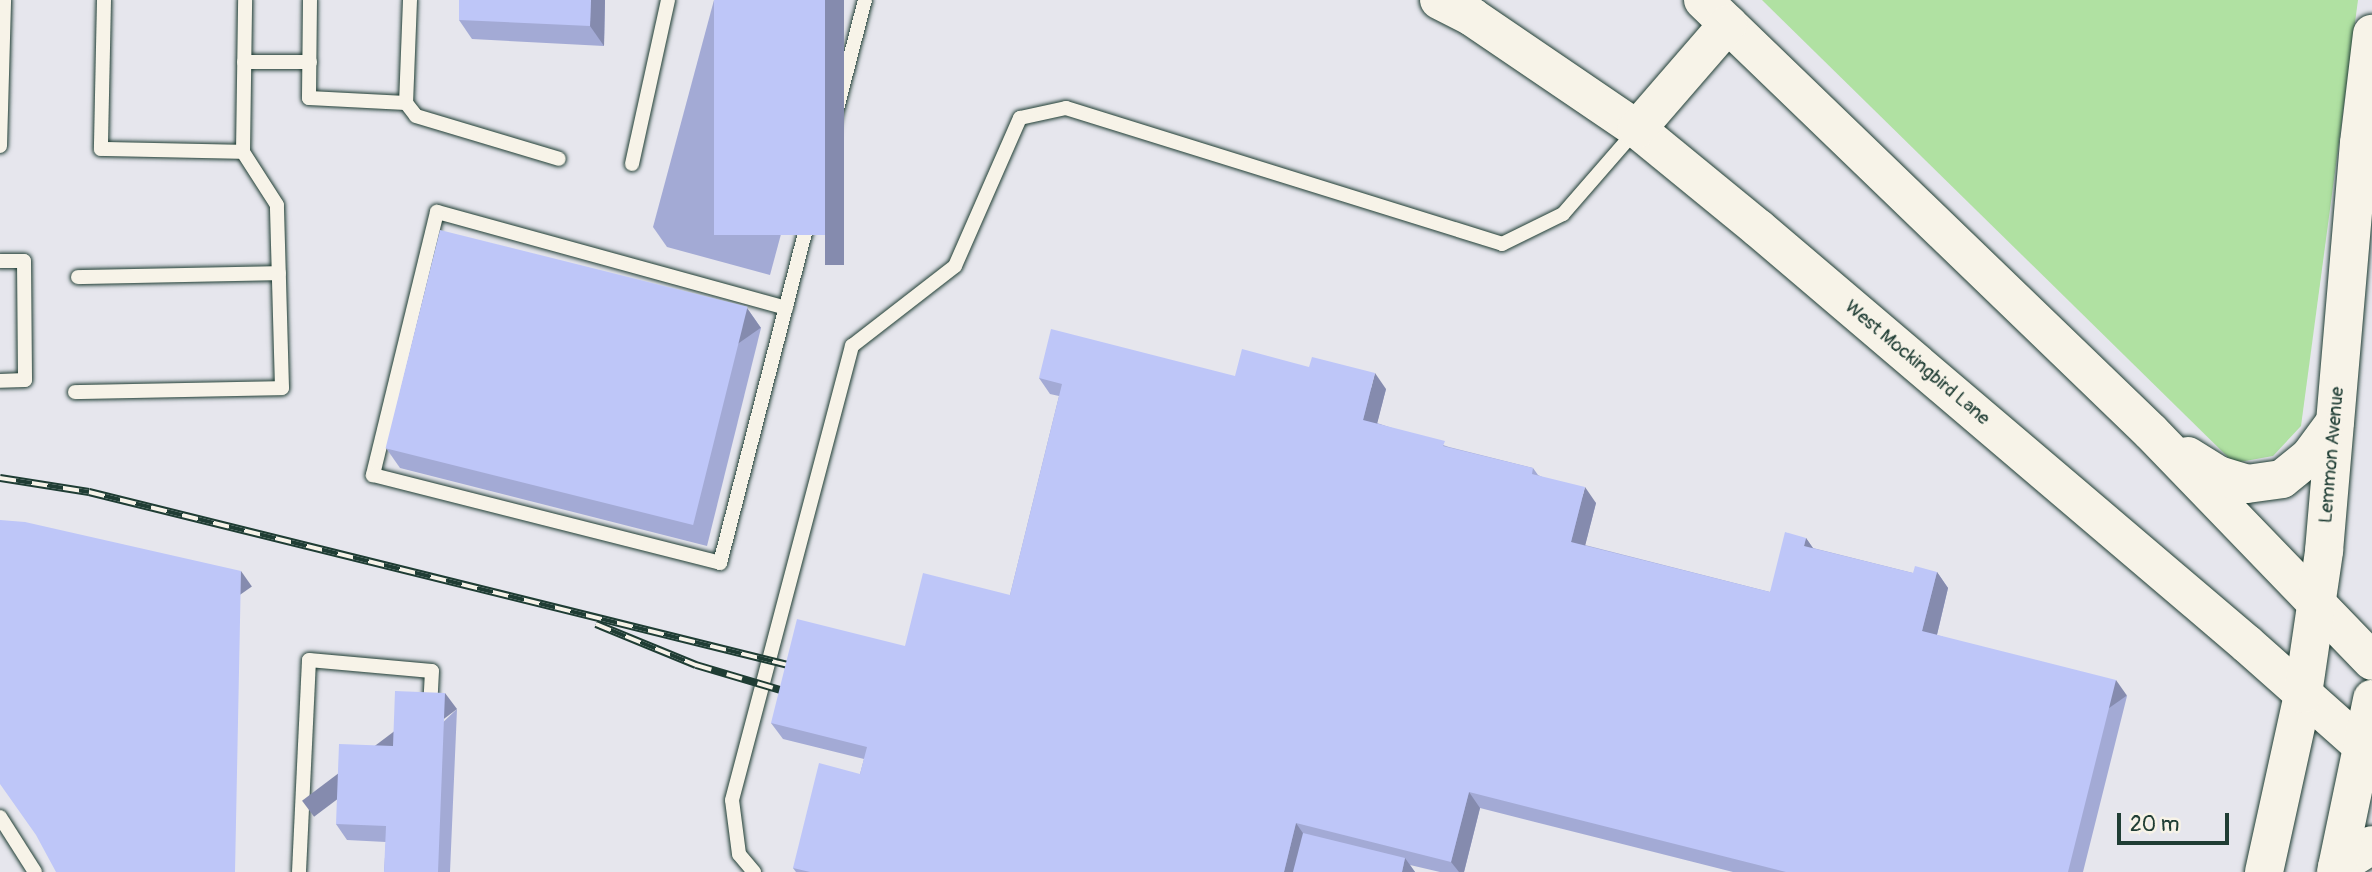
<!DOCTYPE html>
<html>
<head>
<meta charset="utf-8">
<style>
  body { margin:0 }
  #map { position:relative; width:2372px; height:872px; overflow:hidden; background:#e6e6ed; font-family:Pangolin,sans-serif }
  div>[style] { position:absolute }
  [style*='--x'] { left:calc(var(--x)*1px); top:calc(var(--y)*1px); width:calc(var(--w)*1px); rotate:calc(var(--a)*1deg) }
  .green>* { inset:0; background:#b0e1a2 }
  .roads { filter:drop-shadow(0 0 2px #1f3d34) drop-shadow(0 0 2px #1f3d34) }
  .service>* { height:14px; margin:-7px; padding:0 7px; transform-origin:7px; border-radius:7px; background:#f7f3e8 }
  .secondary>* { height:38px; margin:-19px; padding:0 19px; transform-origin:19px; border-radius:19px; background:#f7f3e8 }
  .rail>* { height:8px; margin-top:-4px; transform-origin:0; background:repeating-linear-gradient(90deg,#f7f3e8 0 16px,#1f3d34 0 32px); box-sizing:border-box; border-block:2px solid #1f3d34 }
  .wall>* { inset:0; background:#a3aad5 }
  .shaded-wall>* { inset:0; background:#858bae; transform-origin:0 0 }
  .building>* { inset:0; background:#bec6f8; transform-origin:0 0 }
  span { translate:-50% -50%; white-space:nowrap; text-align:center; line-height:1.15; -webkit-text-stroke:5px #f7f3e8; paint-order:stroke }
  .street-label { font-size:19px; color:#1f3d34 }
  .scale { position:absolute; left:2117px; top:813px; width:112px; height:32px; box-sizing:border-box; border:4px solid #1f3d34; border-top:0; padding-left:9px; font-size:21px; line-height:24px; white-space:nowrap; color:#1f3d34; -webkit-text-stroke:5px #f7f3e8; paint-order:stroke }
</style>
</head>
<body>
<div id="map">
  <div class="green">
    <div style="clip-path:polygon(1762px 0,2358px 0,2301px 426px,2273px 456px,2234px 463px)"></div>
  </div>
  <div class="roads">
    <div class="service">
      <div style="--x:104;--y:0;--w:149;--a:91.2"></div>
      <div style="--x:101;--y:149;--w:142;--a:1.2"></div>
      <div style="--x:243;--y:152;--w:152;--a:-89.2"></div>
      <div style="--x:310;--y:0;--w:98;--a:90.6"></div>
      <div style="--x:309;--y:98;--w:97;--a:3"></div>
      <div style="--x:410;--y:0;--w:103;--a:92.2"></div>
      <div style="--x:406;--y:103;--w:16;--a:52"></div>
      <div style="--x:416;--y:116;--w:149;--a:16.7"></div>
      <div style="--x:244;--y:62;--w:66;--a:0"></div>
      <div style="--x:0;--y:146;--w:146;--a:-88.4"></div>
      <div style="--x:632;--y:164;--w:168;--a:-77.6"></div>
      <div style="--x:0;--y:261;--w:24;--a:0"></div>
      <div style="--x:24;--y:261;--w:119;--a:89.5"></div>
      <div style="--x:25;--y:380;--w:25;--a:178"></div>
      <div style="--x:78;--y:277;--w:201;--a:-1.1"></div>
      <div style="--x:786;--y:308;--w:362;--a:-164.6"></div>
      <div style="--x:437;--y:212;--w:271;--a:103.7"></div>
      <div style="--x:373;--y:475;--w:358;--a:14.2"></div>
      <div style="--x:720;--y:563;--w:581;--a:-75.56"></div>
      <div style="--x:75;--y:392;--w:207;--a:-1.1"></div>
      <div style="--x:282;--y:388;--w:183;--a:-91.6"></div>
      <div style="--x:277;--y:205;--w:63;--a:-122.7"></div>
      <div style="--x:0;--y:817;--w:65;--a:57.5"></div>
      <div style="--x:299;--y:872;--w:212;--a:-87.3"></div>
      <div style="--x:309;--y:660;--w:123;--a:5.1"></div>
      <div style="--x:432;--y:671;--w:37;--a:93"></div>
      <div style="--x:754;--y:872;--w:23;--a:-130"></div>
      <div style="--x:739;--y:854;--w:54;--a:-97.4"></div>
      <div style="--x:732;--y:800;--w:470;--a:-75.2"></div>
      <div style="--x:852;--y:346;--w:130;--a:-37.8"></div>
      <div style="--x:955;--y:266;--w:162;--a:-66.3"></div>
      <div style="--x:1020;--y:118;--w:47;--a:-12.3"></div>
      <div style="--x:1066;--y:108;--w:457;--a:17.3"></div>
      <div style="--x:1502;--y:244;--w:68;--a:-26.2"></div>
      <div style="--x:1563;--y:214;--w:111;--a:-49"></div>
    </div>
    <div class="secondary">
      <div style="--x:1439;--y:0;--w:37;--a:27"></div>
      <div style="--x:1472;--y:17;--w:199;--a:34.2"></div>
      <div style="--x:1637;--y:129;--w:156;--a:39.3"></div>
      <div style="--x:1758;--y:228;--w:642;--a:40.39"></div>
      <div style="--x:2247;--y:644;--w:167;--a:41.6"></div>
      <div style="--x:1703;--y:0;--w:622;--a:43.96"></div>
      <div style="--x:2151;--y:432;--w:318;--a:46"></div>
      <div style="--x:1637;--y:129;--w:139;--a:-49.1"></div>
      <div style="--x:2188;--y:456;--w:36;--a:32"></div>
      <div style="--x:2218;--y:475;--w:30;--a:17"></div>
      <div style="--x:2247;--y:484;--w:35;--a:-8"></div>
      <div style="--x:2282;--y:479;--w:36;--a:-39"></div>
      <div style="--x:2310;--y:456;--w:42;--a:-53.7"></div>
      <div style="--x:2337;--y:867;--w:41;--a:-32.2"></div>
      <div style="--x:2264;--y:872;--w:182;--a:-77.6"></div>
      <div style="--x:2303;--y:694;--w:145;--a:-81.6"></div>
      <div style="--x:2324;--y:551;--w:409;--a:-85.1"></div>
      <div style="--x:2359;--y:143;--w:110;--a:-83.2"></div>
      <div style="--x:2336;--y:872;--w:177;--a:-78.2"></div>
    </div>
  </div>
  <div class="rail">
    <div style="--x:0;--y:478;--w:90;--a:8.9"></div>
    <div style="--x:89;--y:492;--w:732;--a:13.9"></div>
    <div style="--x:596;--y:624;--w:108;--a:22.3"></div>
    <div style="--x:696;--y:665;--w:102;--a:16.5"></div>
  </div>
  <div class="wall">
    <div style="clip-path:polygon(605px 0,604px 46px,472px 39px,459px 20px)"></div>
    <div style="clip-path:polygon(714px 0,844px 0,770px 275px,667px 247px,653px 227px)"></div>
    <div style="clip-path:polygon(747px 308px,761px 328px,707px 546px,400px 468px,386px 448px)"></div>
    <div style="clip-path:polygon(1235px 376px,1386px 389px,1377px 423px,1449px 447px,1533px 468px,1538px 475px,1596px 503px,1585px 545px,1770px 592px,1806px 538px,1813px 548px,1913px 573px,1937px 572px,1948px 588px,1937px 635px,2127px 696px,2083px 872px,1733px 872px,1480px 808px,1464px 872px,1440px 872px,1410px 865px,1415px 872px,796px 872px,793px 868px,860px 774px,864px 759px,783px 739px,771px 723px,905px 646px,1010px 595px,1059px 396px,1050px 394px,1039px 378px)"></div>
    <div style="clip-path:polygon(457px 709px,450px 872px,384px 872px,386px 842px,347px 840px,336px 824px)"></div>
  </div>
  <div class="shaded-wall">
    <div style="clip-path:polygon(591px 0,605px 0,604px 46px,590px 26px)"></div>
    <div style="left:825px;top:0;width:19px;height:265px"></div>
    <div style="left:747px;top:308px;width:24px;height:225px;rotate:55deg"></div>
    <div style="clip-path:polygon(1375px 373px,1386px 389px,1374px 436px,1363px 420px)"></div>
    <div style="clip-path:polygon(1585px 487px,1596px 503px,1582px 558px,1571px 542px)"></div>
    <div style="clip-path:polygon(1806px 538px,1817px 554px,1804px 546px)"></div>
    <div style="left:241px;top:571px;width:19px;height:301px;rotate:55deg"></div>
    <div style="clip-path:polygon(1937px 572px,1948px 588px,1934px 647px,1922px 631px)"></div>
    <div style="left:2116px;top:680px;width:19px;height:198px;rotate:55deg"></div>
    <div style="left:445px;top:693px;width:20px;height:179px;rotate:53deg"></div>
    <div style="clip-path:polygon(1469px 792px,1480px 808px,1464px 872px,1459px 872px,1451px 862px)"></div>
    <div style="clip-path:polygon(1296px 823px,1307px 839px,1299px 872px,1284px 872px)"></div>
    <div style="clip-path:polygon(1405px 858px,1415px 872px,1402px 872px)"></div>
  </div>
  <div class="building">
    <div style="clip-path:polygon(459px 0,591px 0,590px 26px,459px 20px)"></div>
    <div style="left:714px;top:0;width:111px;height:235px"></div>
    <div style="left:440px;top:230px;width:317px;height:225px;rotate:14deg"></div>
    <div style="clip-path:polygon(1051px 329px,1235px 376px,1242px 349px,1309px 367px,1312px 357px,1375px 373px,1363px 420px,1445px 441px,1443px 446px,1533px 468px,1532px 474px,1585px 487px,1571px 542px,1770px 592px,1785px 532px,1806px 538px,1804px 546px,1913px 573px,1915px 566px,1937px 572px,1922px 631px,2116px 680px,2068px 872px,1786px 872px,1469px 792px,1451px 862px,1296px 823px,1284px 872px,810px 872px,793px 868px,819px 763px,860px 774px,867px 747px,771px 723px,797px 619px,905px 646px,923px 573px,1010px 595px,1062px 384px,1039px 378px)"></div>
    <div style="clip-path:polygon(0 520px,25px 522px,241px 571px,235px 872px,56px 872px,36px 835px,0 784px)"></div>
    <div style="clip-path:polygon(395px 691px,445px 693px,438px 872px,384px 872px,386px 826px,336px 824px,339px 744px,393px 746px)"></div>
    <div style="clip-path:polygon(1303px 833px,1405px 858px,1402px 872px,1293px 872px)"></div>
  </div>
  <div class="street-label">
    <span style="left:1917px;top:363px;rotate:40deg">West Mockingbird Lane</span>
    <span style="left:2332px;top:455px;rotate:-85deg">Lemmon Avenue</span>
  </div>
  <div class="scale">20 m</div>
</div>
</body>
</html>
